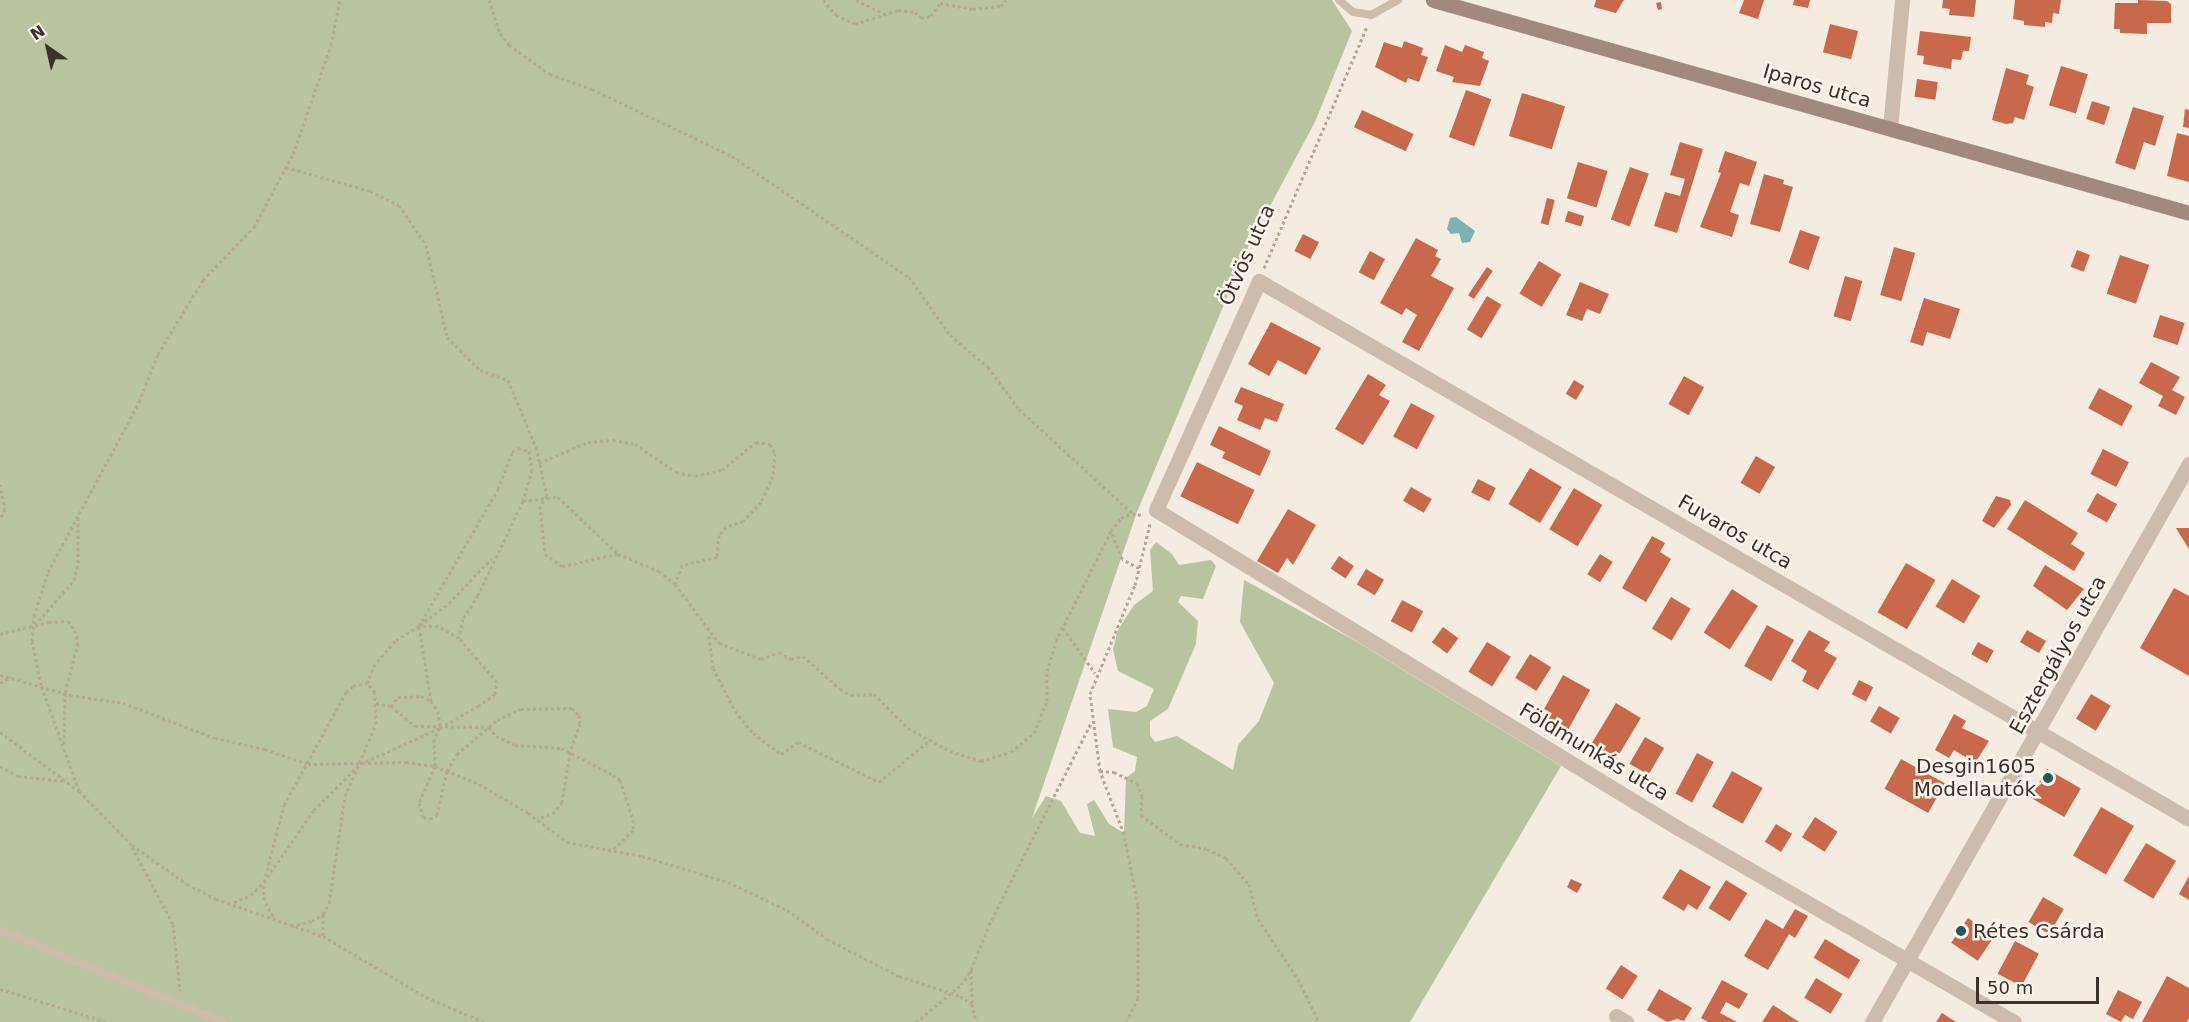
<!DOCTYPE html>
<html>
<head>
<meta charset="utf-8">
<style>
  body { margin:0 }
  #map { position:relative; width:2189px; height:1022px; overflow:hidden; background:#f4ebe1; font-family:"DejaVu Sans",sans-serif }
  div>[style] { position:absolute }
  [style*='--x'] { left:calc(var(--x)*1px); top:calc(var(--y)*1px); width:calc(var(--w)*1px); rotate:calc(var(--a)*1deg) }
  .green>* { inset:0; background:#b8c4a0 }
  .water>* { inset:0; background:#7fb0b2 }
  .building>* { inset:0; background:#c8694b; transform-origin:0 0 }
  .path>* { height:3px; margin-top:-1.5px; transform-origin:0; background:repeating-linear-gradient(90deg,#b9a596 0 3px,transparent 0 6px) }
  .lane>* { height:8px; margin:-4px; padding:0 4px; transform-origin:4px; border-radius:4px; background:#cdbbac }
  .street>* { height:15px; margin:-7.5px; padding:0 7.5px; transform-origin:7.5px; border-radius:7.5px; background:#cdbbac }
  .secondary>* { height:15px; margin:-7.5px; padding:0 7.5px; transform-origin:7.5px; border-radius:7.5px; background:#a18a7d }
  .dots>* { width:16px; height:16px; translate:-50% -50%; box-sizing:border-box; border:3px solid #fbf5ee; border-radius:50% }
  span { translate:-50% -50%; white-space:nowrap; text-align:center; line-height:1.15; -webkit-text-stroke:5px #fbf5ee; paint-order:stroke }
  .street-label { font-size:20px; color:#3b302b }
  .poi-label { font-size:20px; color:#3b302b }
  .right { translate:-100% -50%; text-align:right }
  .left { translate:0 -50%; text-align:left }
  .north { position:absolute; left:18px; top:18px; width:60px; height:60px; -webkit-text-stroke:4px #fbf5ee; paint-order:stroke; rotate:326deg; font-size:16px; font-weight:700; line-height:24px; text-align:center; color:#3b302b }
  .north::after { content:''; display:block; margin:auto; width:21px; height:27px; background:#3b302b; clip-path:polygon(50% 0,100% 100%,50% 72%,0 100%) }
  .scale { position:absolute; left:1976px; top:977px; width:123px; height:27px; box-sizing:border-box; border:3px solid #3b302b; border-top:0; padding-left:8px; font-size:18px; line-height:21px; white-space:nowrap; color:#3b302b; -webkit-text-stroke:4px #fbf5ee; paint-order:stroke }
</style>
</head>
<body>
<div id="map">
  <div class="green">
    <div style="clip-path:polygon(0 0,1332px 0,1352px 31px,1315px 122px,1248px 247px,1137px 512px,1032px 818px,1046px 796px,1061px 801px,1080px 833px,1095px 836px,1087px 804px,1094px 800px,1109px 824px,1124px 833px,1126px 778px,1135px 771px,1137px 757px,1113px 747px,1108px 709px,1136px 712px,1147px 706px,1154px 689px,1118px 671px,1113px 649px,1118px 630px,1134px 605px,1153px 591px,1150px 550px,1156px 542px,1172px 554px,1179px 565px,1211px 560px,1216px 566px,1203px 599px,1181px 596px,1178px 602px,1198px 621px,1196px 644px,1168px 709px,1150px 721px,1150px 735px,1155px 742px,1177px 736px,1233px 770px,1238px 745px,1259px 721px,1274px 683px,1240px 622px,1244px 580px,1354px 640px,1561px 766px,1410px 1022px,0 1022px)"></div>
  </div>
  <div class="water">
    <div style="clip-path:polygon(1456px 217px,1475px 231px,1470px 242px,1462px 243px,1459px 233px,1451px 234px,1447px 229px,1450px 218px)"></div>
  </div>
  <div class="building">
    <div style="clip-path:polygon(1596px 0,1624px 0,1616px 13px,1594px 7px)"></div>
    <div style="clip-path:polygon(1744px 0,1764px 0,1758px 19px,1739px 13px)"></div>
    <div style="clip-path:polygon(1794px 0,1810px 0,1808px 8px,1793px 5px)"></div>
    <div style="clip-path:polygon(1943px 0,1976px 0,1974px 17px,1949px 15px,1950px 9px,1942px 8px)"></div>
    <div style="clip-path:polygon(2015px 0,2061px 0,2059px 14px,2053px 13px,2052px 23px,2045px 22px,2045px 27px,2024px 25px,2024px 21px,2013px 19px)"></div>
    <div style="clip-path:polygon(2138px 0,2167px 1px,2171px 4px,2171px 23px,2147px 23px,2147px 34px,2120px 33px,2120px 29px,2114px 29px,2115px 3px,2138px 3px)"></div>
    <div style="clip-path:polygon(1661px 2px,1662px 9px,1658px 10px,1656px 3px)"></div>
    <div style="left:1830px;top:24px;width:29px;height:29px;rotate:14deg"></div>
    <div style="clip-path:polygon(1920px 31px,1971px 37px,1969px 51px,1963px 51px,1961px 60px,1952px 59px,1951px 69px,1923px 64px,1924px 56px,1917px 55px)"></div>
    <div style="clip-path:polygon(1404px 41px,1423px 48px,1421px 55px,1428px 57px,1419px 82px,1408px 78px,1406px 83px,1375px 67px,1384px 42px,1402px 48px)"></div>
    <div style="clip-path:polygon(1445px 45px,1462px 52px,1465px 45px,1484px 52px,1482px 58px,1489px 61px,1480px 86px,1452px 82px,1454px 77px,1436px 71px)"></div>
    <div style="left:2061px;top:66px;width:28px;height:41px;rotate:17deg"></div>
    <div style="clip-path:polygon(2006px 68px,2029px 75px,2026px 84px,2034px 87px,2024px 120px,2015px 117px,2013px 123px,2006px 124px,1992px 120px)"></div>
    <div style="left:1917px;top:79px;width:21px;height:18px;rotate:8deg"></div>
    <div style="left:1466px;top:90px;width:27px;height:50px;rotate:20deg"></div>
    <div style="left:1522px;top:93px;width:45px;height:45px;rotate:17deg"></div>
    <div style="left:2092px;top:101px;width:19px;height:19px;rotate:18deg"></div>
    <div style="clip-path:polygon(2133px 107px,2164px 116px,2155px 146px,2144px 142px,2135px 170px,2115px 163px)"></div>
    <div style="clip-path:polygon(2185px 109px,2189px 110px,2189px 128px,2183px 127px)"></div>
    <div style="left:1362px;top:110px;width:57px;height:19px;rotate:25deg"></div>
    <div style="clip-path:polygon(2177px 133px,2189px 136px,2189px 182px,2167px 176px)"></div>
    <div style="clip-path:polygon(1680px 142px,1703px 149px,1677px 233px,1654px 226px,1665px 192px,1680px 196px,1685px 179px,1670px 175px)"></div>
    <div style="clip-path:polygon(1725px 151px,1757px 162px,1749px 186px,1740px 183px,1730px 212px,1739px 215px,1732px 237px,1700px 227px,1721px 173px,1718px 172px)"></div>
    <div style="left:1578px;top:162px;width:31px;height:38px;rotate:17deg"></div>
    <div style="left:1630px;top:167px;width:20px;height:56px;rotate:20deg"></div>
    <div style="clip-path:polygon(1764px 174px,1784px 180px,1783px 184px,1793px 187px,1780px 232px,1750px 224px)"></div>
    <div style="left:1547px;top:198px;width:8px;height:26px;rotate:14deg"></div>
    <div style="left:1568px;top:211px;width:17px;height:11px;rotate:17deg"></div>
    <div style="left:1800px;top:230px;width:21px;height:35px;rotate:19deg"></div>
    <div style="left:1303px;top:234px;width:18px;height:19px;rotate:27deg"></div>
    <div style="clip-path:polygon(1416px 238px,1438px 250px,1435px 256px,1441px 259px,1431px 276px,1454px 288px,1419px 351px,1402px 342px,1417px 315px,1406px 308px,1402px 315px,1380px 303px)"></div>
    <div style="left:1894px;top:247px;width:22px;height:50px;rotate:16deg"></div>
    <div style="left:2077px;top:250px;width:14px;height:18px;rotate:21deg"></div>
    <div style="left:1370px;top:251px;width:17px;height:24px;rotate:28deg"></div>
    <div style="left:2120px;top:255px;width:31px;height:41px;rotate:19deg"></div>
    <div style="left:1539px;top:261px;width:26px;height:38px;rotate:31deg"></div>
    <div style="left:1487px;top:267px;width:7px;height:34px;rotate:34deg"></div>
    <div style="left:1845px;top:276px;width:18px;height:42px;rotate:16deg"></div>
    <div style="clip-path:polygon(1580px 282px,1609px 294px,1600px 314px,1587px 309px,1582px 321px,1566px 315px)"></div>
    <div style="left:1487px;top:296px;width:17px;height:39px;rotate:31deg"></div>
    <div style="clip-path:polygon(1924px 298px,1960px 309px,1950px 339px,1927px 332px,1923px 346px,1910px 342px)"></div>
    <div style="left:2160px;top:315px;width:26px;height:23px;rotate:18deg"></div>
    <div style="clip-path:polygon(1271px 322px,1321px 348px,1306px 375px,1278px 360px,1269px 376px,1248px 364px)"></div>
    <div style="clip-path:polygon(2151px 362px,2180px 377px,2172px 390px,2185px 397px,2176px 415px,2158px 406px,2163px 396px,2139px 383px)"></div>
    <div style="clip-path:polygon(1368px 374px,1386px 385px,1379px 395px,1390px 401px,1363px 445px,1335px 429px)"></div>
    <div style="left:1684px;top:376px;width:23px;height:32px;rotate:29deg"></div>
    <div style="left:1574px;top:380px;width:12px;height:16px;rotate:31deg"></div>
    <div style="clip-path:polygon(1241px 387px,1284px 404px,1277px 422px,1265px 418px,1260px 430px,1237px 420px,1243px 406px,1234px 402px)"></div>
    <div style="left:2099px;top:388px;width:38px;height:23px;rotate:28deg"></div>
    <div style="left:1411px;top:403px;width:27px;height:38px;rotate:28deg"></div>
    <div style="clip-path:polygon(1219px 426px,1271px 451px,1260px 476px,1222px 458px,1225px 452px,1210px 445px)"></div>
    <div style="left:2103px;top:449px;width:29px;height:28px;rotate:27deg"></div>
    <div style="left:1756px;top:456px;width:22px;height:31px;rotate:30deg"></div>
    <div style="left:1197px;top:462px;width:64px;height:38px;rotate:26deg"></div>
    <div style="left:1530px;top:468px;width:37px;height:42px;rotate:31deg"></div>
    <div style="left:1478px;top:479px;width:20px;height:15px;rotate:27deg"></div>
    <div style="left:1411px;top:487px;width:24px;height:16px;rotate:30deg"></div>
    <div style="left:1574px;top:488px;width:33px;height:48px;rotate:31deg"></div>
    <div style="left:2097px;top:493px;width:23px;height:21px;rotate:29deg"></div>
    <div style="clip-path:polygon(1996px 496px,2010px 500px,2011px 505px,1994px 528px,1982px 521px)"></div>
    <div style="clip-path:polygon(2025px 500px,2078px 533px,2071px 544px,2085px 553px,2074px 571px,2007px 529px)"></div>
    <div style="clip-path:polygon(1288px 509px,1316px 525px,1293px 565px,1287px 558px,1278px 573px,1257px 561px)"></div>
    <div style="clip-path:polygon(2176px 528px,2189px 528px,2189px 549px)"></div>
    <div style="clip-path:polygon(1652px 536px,1665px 543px,1660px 552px,1671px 559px,1646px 602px,1622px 588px)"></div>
    <div style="left:1600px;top:554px;width:15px;height:24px;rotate:32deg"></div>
    <div style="left:1339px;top:556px;width:18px;height:15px;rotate:34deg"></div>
    <div style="left:1906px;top:563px;width:34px;height:57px;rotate:30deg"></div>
    <div style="clip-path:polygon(2045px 565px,2084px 589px,2067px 610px,2033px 586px)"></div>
    <div style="left:1366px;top:569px;width:21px;height:18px;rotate:31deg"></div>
    <div style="left:1952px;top:579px;width:33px;height:32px;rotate:31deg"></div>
    <div style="clip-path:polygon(2174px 588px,2189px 596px,2189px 676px,2140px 648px)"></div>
    <div style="left:1732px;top:589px;width:31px;height:52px;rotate:33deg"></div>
    <div style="left:1671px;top:597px;width:23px;height:37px;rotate:31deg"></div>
    <div style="left:1402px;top:600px;width:24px;height:24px;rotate:28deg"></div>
    <div style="left:1767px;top:625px;width:31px;height:47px;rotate:29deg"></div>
    <div style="left:1443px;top:627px;width:19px;height:19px;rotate:36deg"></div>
    <div style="clip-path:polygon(1809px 630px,1830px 642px,1824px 651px,1837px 658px,1818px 690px,1802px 681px,1807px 671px,1791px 661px)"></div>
    <div style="left:2027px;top:630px;width:22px;height:14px;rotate:30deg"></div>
    <div style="left:1487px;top:642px;width:28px;height:35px;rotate:32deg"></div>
    <div style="left:1978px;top:642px;width:18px;height:14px;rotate:29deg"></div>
    <div style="left:1530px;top:654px;width:25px;height:28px;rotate:32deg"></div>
    <div style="left:1563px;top:675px;width:31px;height:48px;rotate:29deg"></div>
    <div style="left:1859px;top:680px;width:16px;height:16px;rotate:27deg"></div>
    <div style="left:2091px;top:694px;width:23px;height:29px;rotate:31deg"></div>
    <div style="left:1616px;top:703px;width:29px;height:52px;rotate:31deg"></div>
    <div style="left:1879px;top:706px;width:24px;height:18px;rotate:30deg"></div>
    <div style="clip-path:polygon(1954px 714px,1966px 721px,1962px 728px,1989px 741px,1975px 763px,1954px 750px,1949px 758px,1935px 750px)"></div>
    <div style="left:1645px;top:737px;width:22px;height:31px;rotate:30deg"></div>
    <div style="left:1697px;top:753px;width:19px;height:46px;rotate:28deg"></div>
    <div style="left:1901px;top:759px;width:50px;height:34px;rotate:29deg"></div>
    <div style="left:2047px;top:769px;width:39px;height:33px;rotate:30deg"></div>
    <div style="left:1732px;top:771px;width:35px;height:41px;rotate:29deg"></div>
    <div style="left:2101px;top:807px;width:38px;height:56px;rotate:30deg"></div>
    <div style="left:1815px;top:817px;width:27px;height:24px;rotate:33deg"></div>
    <div style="left:1776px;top:824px;width:19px;height:21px;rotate:32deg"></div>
    <div style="left:2146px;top:843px;width:35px;height:44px;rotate:31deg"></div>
    <div style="clip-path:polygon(1680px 869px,1711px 887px,1697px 910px,1688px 904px,1684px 911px,1662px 898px)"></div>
    <div style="clip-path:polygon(2189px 876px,2189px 900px,2179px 894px)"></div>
    <div style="clip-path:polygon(1571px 879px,1582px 884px,1577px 893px,1567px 887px)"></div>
    <div style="left:1726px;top:880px;width:25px;height:33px;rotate:32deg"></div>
    <div style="left:2043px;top:897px;width:24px;height:29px;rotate:30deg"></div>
    <div style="clip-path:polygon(1795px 909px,1808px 916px,1795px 938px,1789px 934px,1768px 970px,1744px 956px,1766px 919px,1783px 929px)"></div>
    <div style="left:1968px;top:918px;width:32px;height:30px;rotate:34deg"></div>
    <div style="left:1825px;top:939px;width:41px;height:22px;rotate:31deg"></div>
    <div style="left:2015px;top:941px;width:27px;height:37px;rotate:28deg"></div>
    <div style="left:1621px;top:965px;width:20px;height:28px;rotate:33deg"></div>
    <div style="clip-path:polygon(2167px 976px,2189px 988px,2189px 1018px,2187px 1022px,2142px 1022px)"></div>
    <div style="left:1816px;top:978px;width:31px;height:23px;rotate:31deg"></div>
    <div style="clip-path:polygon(1722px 980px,1748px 994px,1739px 1009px,1726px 1002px,1720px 1013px,1737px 1022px,1708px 1022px,1701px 1018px)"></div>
    <div style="clip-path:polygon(1659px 989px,1692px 1008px,1684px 1021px,1677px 1019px,1667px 1022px,1647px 1010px)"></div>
    <div style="clip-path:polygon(2118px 990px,2142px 1002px,2133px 1019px,2125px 1015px,2121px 1022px,2106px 1014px)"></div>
    <div style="clip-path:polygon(1773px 1005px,1799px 1022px,1762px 1022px)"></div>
    <div style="clip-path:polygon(1942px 1013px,1956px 1022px,1936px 1022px)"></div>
  </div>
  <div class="path">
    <div style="--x:489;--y:0;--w:35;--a:72"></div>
    <div style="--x:500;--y:33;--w:15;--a:53"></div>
    <div style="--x:509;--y:45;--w:50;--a:35.3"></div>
    <div style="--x:550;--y:74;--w:45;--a:19.7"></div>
    <div style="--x:592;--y:89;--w:155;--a:25.6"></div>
    <div style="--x:732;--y:156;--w:214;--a:34.4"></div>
    <div style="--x:909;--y:277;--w:71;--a:54.7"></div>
    <div style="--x:950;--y:335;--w:50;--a:40.1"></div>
    <div style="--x:988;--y:367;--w:52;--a:53.6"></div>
    <div style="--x:1019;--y:409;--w:154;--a:42.6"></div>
    <div style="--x:823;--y:0;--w:20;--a:49"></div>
    <div style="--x:836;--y:15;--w:21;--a:25"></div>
    <div style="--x:855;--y:24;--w:45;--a:-18"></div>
    <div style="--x:898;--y:10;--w:17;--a:7"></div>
    <div style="--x:915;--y:12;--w:8;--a:45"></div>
    <div style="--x:921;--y:18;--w:10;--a:-11"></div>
    <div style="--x:931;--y:16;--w:16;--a:-55"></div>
    <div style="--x:940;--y:3;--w:34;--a:10"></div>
    <div style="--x:973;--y:9;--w:28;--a:-6"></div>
    <div style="--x:1001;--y:6;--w:8;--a:-50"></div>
    <div style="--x:856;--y:0;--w:32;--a:26"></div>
    <div style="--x:286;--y:167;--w:87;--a:15.9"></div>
    <div style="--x:370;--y:191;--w:32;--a:26"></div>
    <div style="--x:399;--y:205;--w:48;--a:56"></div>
    <div style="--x:426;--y:245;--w:94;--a:77.1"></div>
    <div style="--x:447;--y:337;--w:47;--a:45"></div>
    <div style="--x:480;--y:370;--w:30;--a:20"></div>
    <div style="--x:508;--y:380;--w:73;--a:67.3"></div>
    <div style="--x:536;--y:447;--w:50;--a:77.3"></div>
    <div style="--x:547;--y:496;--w:12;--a:125"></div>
    <div style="--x:540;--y:506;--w:48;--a:84.1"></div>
    <div style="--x:545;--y:554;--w:21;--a:35"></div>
    <div style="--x:562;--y:566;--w:57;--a:-12.1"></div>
    <div style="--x:1264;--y:268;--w:263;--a:-66.9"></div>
    <div style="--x:539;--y:463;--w:53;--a:-23.2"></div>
    <div style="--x:588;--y:442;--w:25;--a:-5"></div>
    <div style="--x:613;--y:440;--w:22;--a:10"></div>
    <div style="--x:635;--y:444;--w:50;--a:34.3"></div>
    <div style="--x:676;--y:472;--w:19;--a:12"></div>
    <div style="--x:695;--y:476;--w:28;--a:-13"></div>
    <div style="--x:722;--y:470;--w:44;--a:-39.5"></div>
    <div style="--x:756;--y:442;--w:14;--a:8"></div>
    <div style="--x:770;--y:444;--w:10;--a:61"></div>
    <div style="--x:775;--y:453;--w:23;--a:95"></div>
    <div style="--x:773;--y:476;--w:29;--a:115"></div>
    <div style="--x:761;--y:502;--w:26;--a:133"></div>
    <div style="--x:743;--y:521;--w:18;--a:161"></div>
    <div style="--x:726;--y:527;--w:11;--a:131"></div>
    <div style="--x:719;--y:535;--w:22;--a:95"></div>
    <div style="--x:717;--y:557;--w:36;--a:167"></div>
    <div style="--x:682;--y:565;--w:20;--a:110"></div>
    <div style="--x:0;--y:484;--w:25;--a:79"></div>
    <div style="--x:5;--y:509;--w:11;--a:117"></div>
    <div style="--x:523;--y:501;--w:35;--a:-7"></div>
    <div style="--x:558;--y:497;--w:83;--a:43.5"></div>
    <div style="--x:618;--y:554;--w:44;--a:22.5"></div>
    <div style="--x:659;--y:571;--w:21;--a:39"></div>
    <div style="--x:675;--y:584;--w:74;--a:53.3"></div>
    <div style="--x:719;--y:643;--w:45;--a:20.9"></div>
    <div style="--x:761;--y:659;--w:19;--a:-21"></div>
    <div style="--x:779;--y:652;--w:14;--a:30"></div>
    <div style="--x:791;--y:659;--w:12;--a:-14"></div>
    <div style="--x:803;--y:656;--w:50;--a:41.7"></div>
    <div style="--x:840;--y:689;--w:13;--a:29"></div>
    <div style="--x:851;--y:695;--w:23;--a:-2"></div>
    <div style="--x:874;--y:694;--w:48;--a:45"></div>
    <div style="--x:908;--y:728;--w:48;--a:28.7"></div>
    <div style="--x:950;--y:751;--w:33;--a:18"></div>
    <div style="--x:981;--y:761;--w:31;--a:-17"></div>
    <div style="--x:1011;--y:752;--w:30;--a:-40"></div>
    <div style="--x:1034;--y:733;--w:35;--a:-68"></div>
    <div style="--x:1047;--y:701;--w:30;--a:-90"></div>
    <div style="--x:1047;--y:671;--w:31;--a:-73"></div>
    <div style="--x:1056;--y:641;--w:123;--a:-63.4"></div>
    <div style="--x:1139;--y:568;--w:19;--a:-152"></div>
    <div style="--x:1122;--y:559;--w:30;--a:-111"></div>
    <div style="--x:1111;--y:531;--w:16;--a:-52"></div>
    <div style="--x:1121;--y:518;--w:12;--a:-24"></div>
    <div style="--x:1132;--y:513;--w:9;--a:13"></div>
    <div style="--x:35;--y:625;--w:60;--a:-49.1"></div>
    <div style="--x:74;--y:580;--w:17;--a:-77"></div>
    <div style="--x:78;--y:563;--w:45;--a:-90"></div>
    <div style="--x:420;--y:625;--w:36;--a:-37"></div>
    <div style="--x:449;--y:603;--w:62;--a:-46.3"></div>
    <div style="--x:1063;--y:628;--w:55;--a:54.6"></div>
    <div style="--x:0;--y:634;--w:50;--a:-13.8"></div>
    <div style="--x:49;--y:622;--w:19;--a:-3"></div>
    <div style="--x:68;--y:621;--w:11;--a:52"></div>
    <div style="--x:75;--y:630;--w:13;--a:77"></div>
    <div style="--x:78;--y:643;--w:52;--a:104.6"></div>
    <div style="--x:65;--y:693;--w:53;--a:91.1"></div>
    <div style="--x:709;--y:636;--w:32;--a:83"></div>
    <div style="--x:713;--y:668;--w:48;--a:62.9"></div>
    <div style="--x:735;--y:711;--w:28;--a:51"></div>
    <div style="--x:753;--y:733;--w:35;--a:37"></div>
    <div style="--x:781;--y:754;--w:21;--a:-35"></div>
    <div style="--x:798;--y:742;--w:90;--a:26.3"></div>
    <div style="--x:879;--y:782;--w:66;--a:-39.5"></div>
    <div style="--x:0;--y:675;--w:73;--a:15.9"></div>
    <div style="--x:70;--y:695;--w:54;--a:8.6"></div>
    <div style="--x:123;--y:703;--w:98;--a:20.8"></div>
    <div style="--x:215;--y:738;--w:51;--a:12.4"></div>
    <div style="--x:265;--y:749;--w:46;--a:19.2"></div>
    <div style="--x:308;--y:764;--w:98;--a:-1.2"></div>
    <div style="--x:406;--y:762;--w:29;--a:8"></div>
    <div style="--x:435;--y:766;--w:48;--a:22.2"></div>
    <div style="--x:479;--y:784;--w:57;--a:30.6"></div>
    <div style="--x:528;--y:813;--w:49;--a:36.6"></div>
    <div style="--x:567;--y:842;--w:76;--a:10.6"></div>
    <div style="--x:642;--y:856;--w:90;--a:16.8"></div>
    <div style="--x:728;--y:882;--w:65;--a:25.4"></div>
    <div style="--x:787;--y:910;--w:49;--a:35.9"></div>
    <div style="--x:827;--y:939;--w:81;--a:27.2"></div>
    <div style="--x:899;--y:976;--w:64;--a:18.2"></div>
    <div style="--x:960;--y:996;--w:14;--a:34"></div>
    <div style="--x:972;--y:1004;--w:18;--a:77"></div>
    <div style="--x:0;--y:683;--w:13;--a:-29"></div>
    <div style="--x:431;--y:701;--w:76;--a:-99.1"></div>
    <div style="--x:419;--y:626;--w:158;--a:-60"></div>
    <div style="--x:498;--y:489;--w:40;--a:-69"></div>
    <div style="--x:512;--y:452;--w:7;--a:-34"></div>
    <div style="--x:518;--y:448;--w:11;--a:15"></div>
    <div style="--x:529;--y:451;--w:19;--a:81"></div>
    <div style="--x:532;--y:470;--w:32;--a:106"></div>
    <div style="--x:523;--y:501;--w:104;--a:115.6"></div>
    <div style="--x:478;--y:595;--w:28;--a:122"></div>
    <div style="--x:463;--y:619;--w:19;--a:102"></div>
    <div style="--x:376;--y:703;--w:15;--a:11"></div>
    <div style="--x:391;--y:706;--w:31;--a:40"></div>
    <div style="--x:415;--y:726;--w:74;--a:0.8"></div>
    <div style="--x:489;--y:727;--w:11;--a:52"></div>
    <div style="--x:496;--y:736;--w:21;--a:25"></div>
    <div style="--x:515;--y:745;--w:46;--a:3.7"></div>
    <div style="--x:561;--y:748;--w:59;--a:27.4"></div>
    <div style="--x:613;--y:775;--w:9;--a:36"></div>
    <div style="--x:620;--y:780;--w:41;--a:71.6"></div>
    <div style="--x:633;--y:819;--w:11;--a:90"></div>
    <div style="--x:633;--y:830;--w:24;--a:135"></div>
    <div style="--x:616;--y:847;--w:9;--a:159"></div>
    <div style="--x:391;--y:706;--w:11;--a:-52"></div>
    <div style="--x:398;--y:697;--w:23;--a:-2"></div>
    <div style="--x:421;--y:696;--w:11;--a:27"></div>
    <div style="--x:431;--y:701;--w:12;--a:55"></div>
    <div style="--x:438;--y:711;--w:17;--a:83"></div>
    <div style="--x:440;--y:728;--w:13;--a:119"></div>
    <div style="--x:434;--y:739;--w:27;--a:88"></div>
    <div style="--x:435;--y:766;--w:40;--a:113.4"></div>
    <div style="--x:419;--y:803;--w:15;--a:74"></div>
    <div style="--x:423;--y:817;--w:7;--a:16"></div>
    <div style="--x:430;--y:819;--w:8;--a:-30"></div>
    <div style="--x:437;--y:815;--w:45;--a:-77.2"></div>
    <div style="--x:447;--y:771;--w:20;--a:-60"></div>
    <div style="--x:457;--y:754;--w:52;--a:-40.4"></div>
    <div style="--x:497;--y:720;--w:26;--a:-25"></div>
    <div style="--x:521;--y:709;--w:51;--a:-1.1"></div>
    <div style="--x:572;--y:708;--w:10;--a:45"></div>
    <div style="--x:579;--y:715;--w:8;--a:83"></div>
    <div style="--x:580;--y:723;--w:31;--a:109"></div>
    <div style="--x:570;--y:752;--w:51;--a:99.1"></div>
    <div style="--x:562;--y:802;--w:12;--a:125"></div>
    <div style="--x:555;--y:812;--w:19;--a:159"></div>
    <div style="--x:0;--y:732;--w:99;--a:36.8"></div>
    <div style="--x:79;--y:791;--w:76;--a:45.5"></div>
    <div style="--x:132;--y:845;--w:67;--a:35.3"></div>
    <div style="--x:187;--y:884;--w:33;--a:27"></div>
    <div style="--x:216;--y:899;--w:113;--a:19.1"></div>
    <div style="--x:323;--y:936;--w:120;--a:30.6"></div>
    <div style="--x:426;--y:997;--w:63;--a:23.3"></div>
    <div style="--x:0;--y:766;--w:21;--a:29"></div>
    <div style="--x:18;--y:776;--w:46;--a:6.2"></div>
    <div style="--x:1100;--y:771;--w:14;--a:4"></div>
    <div style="--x:1114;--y:772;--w:25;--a:26"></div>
    <div style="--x:1137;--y:783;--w:14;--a:69"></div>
    <div style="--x:1142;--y:796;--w:19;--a:93"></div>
    <div style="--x:1141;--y:815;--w:49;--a:36.6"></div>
    <div style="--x:1180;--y:844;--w:27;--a:10"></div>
    <div style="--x:1207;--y:849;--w:21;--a:25"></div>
    <div style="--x:1226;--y:858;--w:35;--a:49"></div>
    <div style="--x:1249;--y:884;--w:36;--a:76"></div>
    <div style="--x:1258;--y:919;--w:72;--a:56.3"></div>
    <div style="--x:1298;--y:979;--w:48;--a:64"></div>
    <div style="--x:79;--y:791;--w:113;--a:-109.7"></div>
    <div style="--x:41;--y:685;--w:45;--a:-101.6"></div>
    <div style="--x:32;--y:641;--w:25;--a:-85"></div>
    <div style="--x:34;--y:616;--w:46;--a:-72.3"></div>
    <div style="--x:48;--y:572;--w:193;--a:-61.8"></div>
    <div style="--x:139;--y:402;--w:52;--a:-68.4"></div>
    <div style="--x:158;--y:354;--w:87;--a:-58.7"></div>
    <div style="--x:203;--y:280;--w:74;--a:-46.1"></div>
    <div style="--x:254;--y:227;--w:83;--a:-61.9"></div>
    <div style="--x:293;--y:154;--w:115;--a:-70.8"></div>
    <div style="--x:331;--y:45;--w:46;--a:-78.7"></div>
    <div style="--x:132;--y:847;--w:87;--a:62"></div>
    <div style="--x:173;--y:924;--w:67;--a:84"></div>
    <div style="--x:234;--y:902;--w:18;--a:-22"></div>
    <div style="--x:251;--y:895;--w:18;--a:-45"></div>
    <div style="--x:264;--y:882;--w:88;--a:-55.2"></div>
    <div style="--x:314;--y:810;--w:65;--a:-45"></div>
    <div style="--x:360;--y:764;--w:88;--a:-24.2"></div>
    <div style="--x:440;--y:728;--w:44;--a:-30.1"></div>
    <div style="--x:478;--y:706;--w:21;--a:-35"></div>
    <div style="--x:495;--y:694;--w:12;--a:-81"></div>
    <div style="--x:497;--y:682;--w:58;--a:-130.8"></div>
    <div style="--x:459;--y:638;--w:24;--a:-150"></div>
    <div style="--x:438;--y:626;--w:19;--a:180"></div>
    <div style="--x:419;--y:626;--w:28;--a:148"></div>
    <div style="--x:395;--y:641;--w:30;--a:131"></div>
    <div style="--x:375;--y:664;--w:21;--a:113"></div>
    <div style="--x:273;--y:916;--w:18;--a:-119"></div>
    <div style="--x:264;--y:900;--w:18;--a:-90"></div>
    <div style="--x:264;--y:882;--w:80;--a:-75.4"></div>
    <div style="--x:284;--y:805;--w:129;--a:-61.2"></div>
    <div style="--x:346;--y:692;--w:9;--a:-41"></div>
    <div style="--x:353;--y:686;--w:14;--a:-12"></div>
    <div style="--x:291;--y:926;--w:22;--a:-13"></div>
    <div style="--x:312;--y:921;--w:13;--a:-32"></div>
    <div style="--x:323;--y:936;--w:22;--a:-90"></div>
    <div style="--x:323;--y:914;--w:13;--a:-61"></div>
    <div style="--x:329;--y:903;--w:108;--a:-81.5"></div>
    <div style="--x:345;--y:796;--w:78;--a:-66.7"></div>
    <div style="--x:376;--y:724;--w:32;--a:-92"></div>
    <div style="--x:375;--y:692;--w:12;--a:-132"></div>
    <div style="--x:971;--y:970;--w:34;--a:88"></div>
    <div style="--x:0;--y:989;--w:112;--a:17.1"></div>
    <div style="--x:916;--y:1022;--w:58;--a:-39.4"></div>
    <div style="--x:961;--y:985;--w:18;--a:-56"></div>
    <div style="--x:971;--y:970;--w:48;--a:-68.2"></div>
    <div style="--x:989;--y:925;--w:226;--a:-63.2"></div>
    <div style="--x:1126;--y:1022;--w:27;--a:-63"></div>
    <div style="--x:1138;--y:998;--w:93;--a:-90"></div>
    <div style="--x:1138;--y:905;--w:72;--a:-101.2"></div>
    <div style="--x:1124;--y:834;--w:67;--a:-110.9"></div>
    <div style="--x:1100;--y:771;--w:78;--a:-97.4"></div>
    <div style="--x:1090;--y:694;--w:118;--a:-67.6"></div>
    <div style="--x:1135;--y:585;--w:63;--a:-76.2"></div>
  </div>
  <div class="lane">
    <div style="--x:1339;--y:0;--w:18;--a:41"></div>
    <div style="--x:1353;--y:12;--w:18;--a:9"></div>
    <div style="--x:1371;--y:15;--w:31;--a:-29"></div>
    <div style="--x:0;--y:930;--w:241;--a:22.4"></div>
  </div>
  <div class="street">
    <div style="--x:1890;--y:128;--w:129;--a:-84.6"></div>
    <div style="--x:1616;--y:1016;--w:12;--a:31"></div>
    <div style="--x:1872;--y:1022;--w:642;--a:-60.4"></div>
    <div style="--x:2014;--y:1022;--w:388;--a:-150"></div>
    <div style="--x:1678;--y:828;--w:611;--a:-148.65"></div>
    <div style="--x:1156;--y:510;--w:251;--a:-65.8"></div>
    <div style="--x:1259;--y:281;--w:1074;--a:30.05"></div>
  </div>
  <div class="secondary">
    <div style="--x:1433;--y:0;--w:785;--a:15.73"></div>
  </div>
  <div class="dots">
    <div style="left:2048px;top:778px;background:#1f5a5e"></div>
    <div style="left:1961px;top:931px;background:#1f5a5e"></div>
  </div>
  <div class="street-label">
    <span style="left:1817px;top:86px;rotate:16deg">Iparos utca</span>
    <span style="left:1247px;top:255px;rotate:-66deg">Ötvös utca</span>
    <span style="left:1735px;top:532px;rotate:30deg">Fuvaros utca</span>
    <span style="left:2058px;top:655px;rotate:-61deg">Esztergályos utca</span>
    <span style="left:1594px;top:752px;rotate:31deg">Földmunkás utca</span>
  </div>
  <div class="poi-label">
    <span class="right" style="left:2036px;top:778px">Desgin1605<br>Modellautók</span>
    <span class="left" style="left:1973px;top:931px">Rétes Csárda</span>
  </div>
  <div class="north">N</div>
  <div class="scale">50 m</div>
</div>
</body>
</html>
